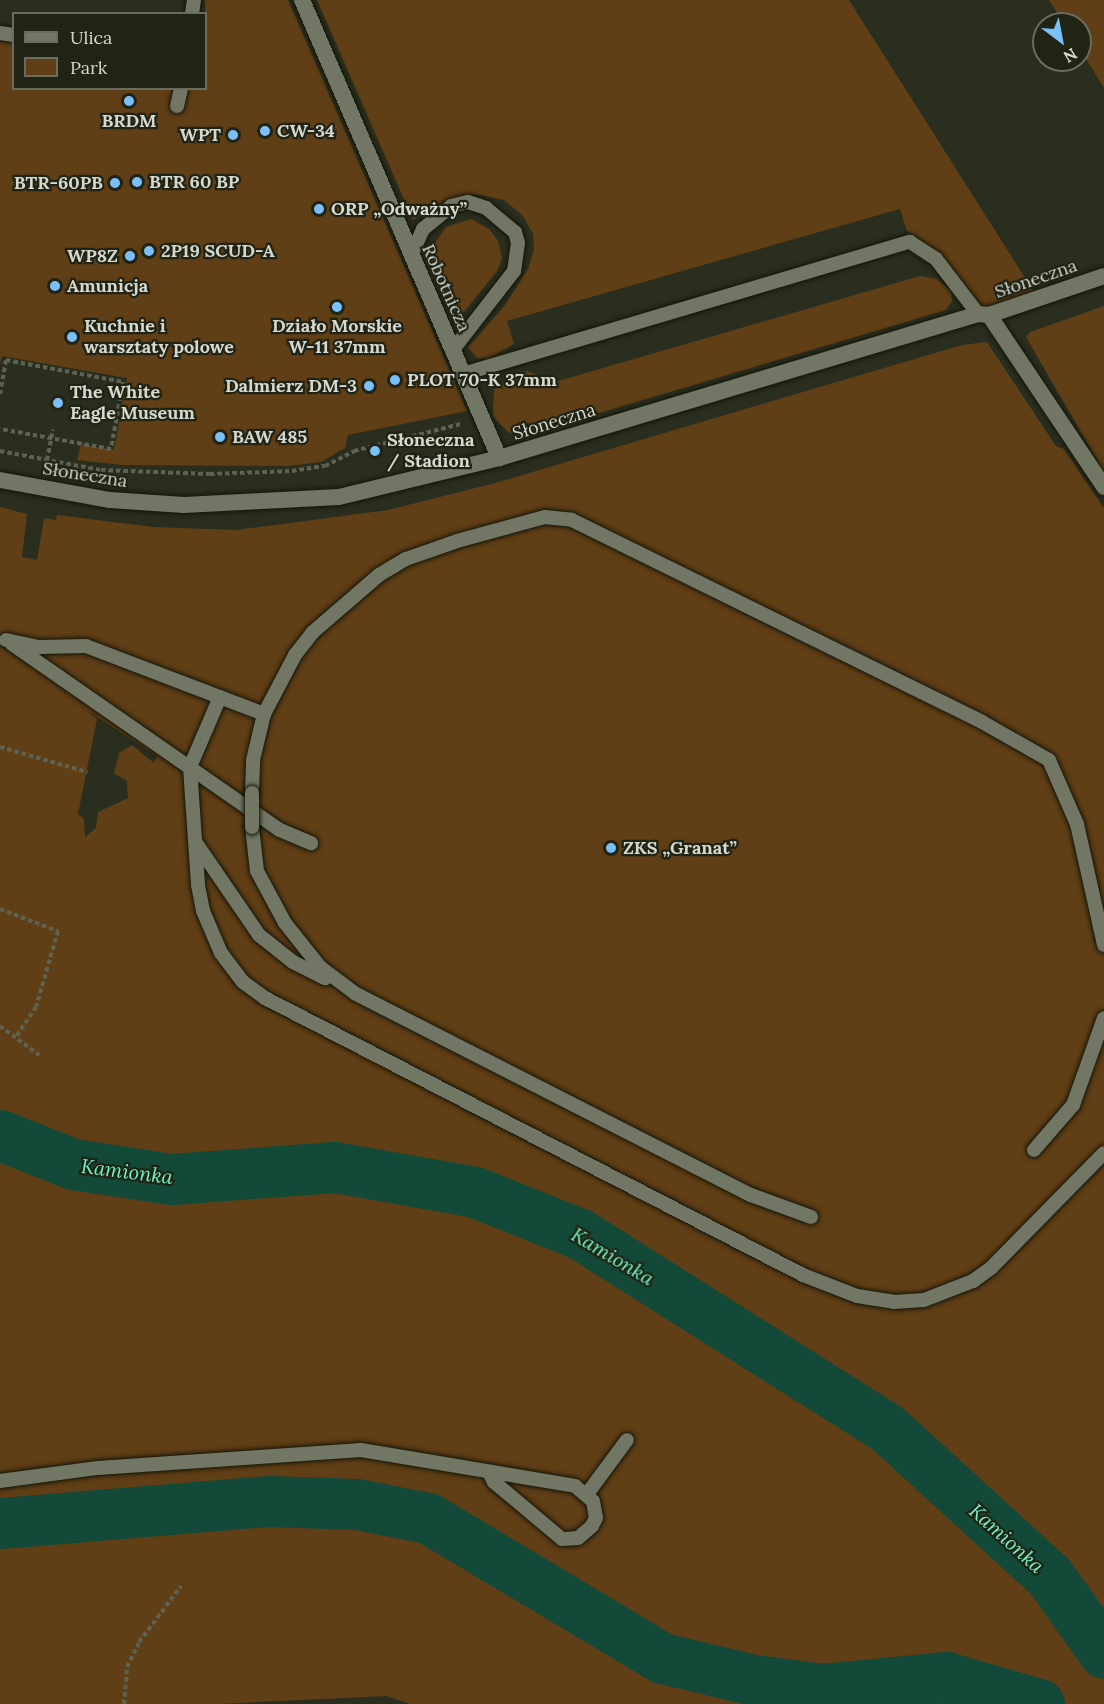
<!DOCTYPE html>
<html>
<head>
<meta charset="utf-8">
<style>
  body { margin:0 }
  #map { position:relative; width:1104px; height:1704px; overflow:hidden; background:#2a2e1e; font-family:Lora,serif }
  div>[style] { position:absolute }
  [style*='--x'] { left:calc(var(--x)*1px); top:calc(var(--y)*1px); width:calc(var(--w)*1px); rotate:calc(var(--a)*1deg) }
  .green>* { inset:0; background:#603e16 }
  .river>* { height:51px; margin:-25.5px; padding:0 25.5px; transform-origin:25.5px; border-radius:25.5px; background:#124939 }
  .path>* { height:4px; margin-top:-2px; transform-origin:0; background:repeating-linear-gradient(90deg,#5e6253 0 4.5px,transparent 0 7.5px) }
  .roads { filter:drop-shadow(0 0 2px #131608) drop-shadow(0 0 2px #131608) }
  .service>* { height:14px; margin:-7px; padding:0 7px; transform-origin:7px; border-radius:7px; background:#727664 }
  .minor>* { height:16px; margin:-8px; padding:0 8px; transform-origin:8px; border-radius:8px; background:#727664 }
  .tertiary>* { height:16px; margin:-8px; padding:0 8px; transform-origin:8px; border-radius:8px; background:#727664 }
  .bridges { filter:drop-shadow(0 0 2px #131608) drop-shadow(0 0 2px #131608) }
  .service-bridge>* { height:14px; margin:-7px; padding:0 7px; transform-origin:7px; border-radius:7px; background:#727664 }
  .dots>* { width:16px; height:16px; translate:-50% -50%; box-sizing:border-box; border:3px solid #212415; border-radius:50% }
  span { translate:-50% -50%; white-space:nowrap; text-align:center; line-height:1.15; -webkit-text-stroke:4.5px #212415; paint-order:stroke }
  .poi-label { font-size:18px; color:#d6d9cf; font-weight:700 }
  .left { translate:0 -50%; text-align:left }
  .right { translate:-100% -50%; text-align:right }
  .street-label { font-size:18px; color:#d6d9cf }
  .water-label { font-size:20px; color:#6cf4c8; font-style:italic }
  .legend { position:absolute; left:12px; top:12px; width:195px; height:78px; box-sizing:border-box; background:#212415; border:2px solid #696c5f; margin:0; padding:8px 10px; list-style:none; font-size:18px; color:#d6d9cf }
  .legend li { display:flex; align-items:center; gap:12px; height:30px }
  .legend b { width:30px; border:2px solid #696c5f }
  .north { position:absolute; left:1032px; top:12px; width:60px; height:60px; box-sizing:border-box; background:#212415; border:2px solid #696c5f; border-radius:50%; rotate:148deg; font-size:16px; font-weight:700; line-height:24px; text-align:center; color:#d6d9cf }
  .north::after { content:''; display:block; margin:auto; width:21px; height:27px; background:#7abff8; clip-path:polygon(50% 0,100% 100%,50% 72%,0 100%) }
</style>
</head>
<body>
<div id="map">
  <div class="green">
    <div style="clip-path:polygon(205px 0,288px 0,467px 411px,348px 435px,345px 448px,321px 462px,288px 466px,122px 465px,77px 460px,81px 444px,114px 450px,127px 378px,2px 356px,0 364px,0 37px,13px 39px,14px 88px,206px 88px)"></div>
    <div style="clip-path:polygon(317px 0,849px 0,1036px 295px,978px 314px,937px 251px,907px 231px,900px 209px,507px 321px,514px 344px,487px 359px,477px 358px,468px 347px,505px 305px,528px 269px,534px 249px,533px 234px,523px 216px,504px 200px,475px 194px,451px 199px,413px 220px)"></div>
    <div style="clip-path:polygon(1049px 0,1104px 0,1104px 88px,1080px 49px,1080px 24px,1064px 24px)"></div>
    <div style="clip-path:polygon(471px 219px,489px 229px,498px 241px,502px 258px,497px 271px,456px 322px,431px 258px,432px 247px,446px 227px)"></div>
    <div style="clip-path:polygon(920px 276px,937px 279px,951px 291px,952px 301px,946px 310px,545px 429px,509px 433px,493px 416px,494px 390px,518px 372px,527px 371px,555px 382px)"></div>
    <div style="clip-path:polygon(1104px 306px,1104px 472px,1026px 337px,1030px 332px)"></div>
    <div style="clip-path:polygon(evenodd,987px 342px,1056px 446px,1064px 449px,1104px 508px,1104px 1704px,410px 1704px,386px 1696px,220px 1704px,0 1704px,0 507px,27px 514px,22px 557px,37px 560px,44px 518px,56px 520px,57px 515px,153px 527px,236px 530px,388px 510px,495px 483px,962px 345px,987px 342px,86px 710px,157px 756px,154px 763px,132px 745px,119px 753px,114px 773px,127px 781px,128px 798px,98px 812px,96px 828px,85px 837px,84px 819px,78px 814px,97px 719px,86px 710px)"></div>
  </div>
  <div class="river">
    <div style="--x:0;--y:1135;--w:79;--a:21.7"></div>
    <div style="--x:73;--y:1164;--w:99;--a:8.7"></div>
    <div style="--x:171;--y:1179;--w:164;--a:-4.2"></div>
    <div style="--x:335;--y:1167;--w:142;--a:10.1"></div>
    <div style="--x:475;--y:1192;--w:113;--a:21.8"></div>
    <div style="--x:580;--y:1234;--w:363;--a:32.3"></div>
    <div style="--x:887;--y:1428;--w:221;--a:42.4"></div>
    <div style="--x:1050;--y:1577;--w:93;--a:54.6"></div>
    <div style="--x:0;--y:1523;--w:271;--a:-4.7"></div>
    <div style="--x:270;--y:1501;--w:87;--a:2"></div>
    <div style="--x:357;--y:1504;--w:72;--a:11.2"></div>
    <div style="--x:428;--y:1518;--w:273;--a:30.9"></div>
    <div style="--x:662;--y:1658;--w:95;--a:13.4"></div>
    <div style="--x:754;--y:1680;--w:70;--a:7.4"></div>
    <div style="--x:823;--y:1689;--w:124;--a:-5.6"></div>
    <div style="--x:946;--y:1677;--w:97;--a:16.2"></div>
  </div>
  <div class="path">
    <div style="--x:0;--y:394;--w:35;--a:-80"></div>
    <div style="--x:6;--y:360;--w:119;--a:10.6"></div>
    <div style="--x:123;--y:382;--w:68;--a:100.2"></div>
    <div style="--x:111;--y:449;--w:113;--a:-169.8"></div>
    <div style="--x:0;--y:451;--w:103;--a:10.7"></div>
    <div style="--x:101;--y:470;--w:109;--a:2.1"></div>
    <div style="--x:210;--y:474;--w:82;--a:-2.1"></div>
    <div style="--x:292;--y:471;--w:33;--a:-9"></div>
    <div style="--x:325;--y:466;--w:33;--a:-27"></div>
    <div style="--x:354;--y:451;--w:110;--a:-14.2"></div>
    <div style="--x:47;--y:460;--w:31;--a:-79"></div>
    <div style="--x:0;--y:747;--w:91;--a:16"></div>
    <div style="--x:0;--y:909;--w:62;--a:20.8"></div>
    <div style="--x:58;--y:931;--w:79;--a:106.1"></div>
    <div style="--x:36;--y:1007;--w:37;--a:124"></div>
    <div style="--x:0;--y:1026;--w:49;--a:36.6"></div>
    <div style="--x:124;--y:1704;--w:37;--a:-85"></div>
    <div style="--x:127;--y:1667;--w:28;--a:-64"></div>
    <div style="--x:139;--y:1642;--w:70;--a:-53.1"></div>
  </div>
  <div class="roads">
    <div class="service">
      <div style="--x:192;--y:14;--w:14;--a:-82"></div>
      <div style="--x:0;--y:33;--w:14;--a:8"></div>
      <div style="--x:177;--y:106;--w:18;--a:-77"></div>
      <div style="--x:411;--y:256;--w:30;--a:-66"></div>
      <div style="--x:423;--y:229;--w:36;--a:-39"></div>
      <div style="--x:451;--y:206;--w:17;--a:-13"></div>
      <div style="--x:468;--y:202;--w:19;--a:18"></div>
      <div style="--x:486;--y:208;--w:38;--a:40"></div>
      <div style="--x:515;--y:232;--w:11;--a:75"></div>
      <div style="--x:518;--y:243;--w:28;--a:98"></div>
      <div style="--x:514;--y:271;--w:101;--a:127.8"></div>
      <div style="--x:463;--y:374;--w:466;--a:-16.5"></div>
      <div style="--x:910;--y:242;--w:31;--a:33"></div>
      <div style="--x:936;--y:259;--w:69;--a:52.6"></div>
      <div style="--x:6;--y:640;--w:35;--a:12"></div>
      <div style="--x:40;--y:647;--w:46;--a:-1.2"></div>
      <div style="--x:86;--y:646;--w:191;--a:20.9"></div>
      <div style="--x:264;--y:714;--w:67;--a:-62.3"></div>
      <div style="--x:295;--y:655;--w:29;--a:-52"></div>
      <div style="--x:313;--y:632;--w:87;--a:-40.8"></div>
      <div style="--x:379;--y:575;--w:31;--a:-31"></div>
      <div style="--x:406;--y:559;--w:54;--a:-19.4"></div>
      <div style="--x:457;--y:541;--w:91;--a:-15.3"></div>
      <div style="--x:545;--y:517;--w:27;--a:6"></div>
      <div style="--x:572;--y:520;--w:457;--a:26.2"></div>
      <div style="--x:982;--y:722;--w:77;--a:29.6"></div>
      <div style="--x:1049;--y:760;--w:70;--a:66.4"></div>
      <div style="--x:1077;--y:824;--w:124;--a:77.4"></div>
      <div style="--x:12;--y:644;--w:326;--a:34.8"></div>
      <div style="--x:280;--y:830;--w:34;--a:23"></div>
      <div style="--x:220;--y:697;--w:76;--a:113.2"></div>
      <div style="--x:190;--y:767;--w:118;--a:86.1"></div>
      <div style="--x:198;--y:885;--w:26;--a:79"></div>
      <div style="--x:203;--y:911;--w:46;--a:66.8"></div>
      <div style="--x:221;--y:953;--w:36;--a:53"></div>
      <div style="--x:243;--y:982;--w:27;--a:36"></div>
      <div style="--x:265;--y:998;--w:605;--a:27.24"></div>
      <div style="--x:803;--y:1275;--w:58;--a:21.3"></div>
      <div style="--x:857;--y:1296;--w:37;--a:9"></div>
      <div style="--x:894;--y:1302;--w:30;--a:-4"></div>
      <div style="--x:924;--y:1300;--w:53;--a:-21.2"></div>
      <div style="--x:973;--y:1281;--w:22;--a:-36"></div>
      <div style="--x:991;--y:1268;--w:161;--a:-45.5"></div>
      <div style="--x:252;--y:793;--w:33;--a:-88"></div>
      <div style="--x:253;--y:760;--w:47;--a:-76.6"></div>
      <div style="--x:252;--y:827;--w:44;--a:83.5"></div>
      <div style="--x:257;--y:871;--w:59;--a:61.7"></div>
      <div style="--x:285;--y:923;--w:56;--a:51.5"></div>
      <div style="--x:320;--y:967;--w:45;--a:36.9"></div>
      <div style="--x:356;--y:994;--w:443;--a:27"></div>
      <div style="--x:751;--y:1195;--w:64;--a:20.1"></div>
      <div style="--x:196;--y:843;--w:112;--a:55.6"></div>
      <div style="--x:259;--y:935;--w:43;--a:38.5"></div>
      <div style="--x:293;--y:962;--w:36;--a:27"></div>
      <div style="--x:1034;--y:1150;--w:60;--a:-49.1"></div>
      <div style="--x:1073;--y:1105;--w:92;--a:-70.4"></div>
      <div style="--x:0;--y:1481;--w:99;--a:-7.6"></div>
      <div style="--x:98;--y:1468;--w:264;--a:-3.9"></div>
      <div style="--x:361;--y:1450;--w:217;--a:9.5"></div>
      <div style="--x:575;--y:1486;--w:23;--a:40"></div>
      <div style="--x:593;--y:1501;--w:17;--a:80"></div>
      <div style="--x:596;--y:1518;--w:9;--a:117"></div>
      <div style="--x:592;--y:1526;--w:18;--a:139"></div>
      <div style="--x:578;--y:1538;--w:16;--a:176"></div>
      <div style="--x:562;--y:1539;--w:89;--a:-140"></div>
      <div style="--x:494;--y:1482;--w:11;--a:-117"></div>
      <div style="--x:587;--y:1494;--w:67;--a:-53.5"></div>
    </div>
    <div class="minor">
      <div style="--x:302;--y:0;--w:499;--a:66.7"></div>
      <div style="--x:989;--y:315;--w:207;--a:56.2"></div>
    </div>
    <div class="tertiary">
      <div style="--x:0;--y:480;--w:112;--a:10.3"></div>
      <div style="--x:110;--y:500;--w:74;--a:3.9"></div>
      <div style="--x:184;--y:505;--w:155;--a:-3"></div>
      <div style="--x:339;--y:497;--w:165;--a:-13.7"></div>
      <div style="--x:499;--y:458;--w:500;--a:-16.73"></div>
      <div style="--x:978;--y:314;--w:11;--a:5"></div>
      <div style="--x:989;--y:315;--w:121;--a:-18.7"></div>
    </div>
  </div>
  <div class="bridges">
    <div class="service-bridge">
      <div style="--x:252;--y:793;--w:34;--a:90"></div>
    </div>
  </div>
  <div class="dots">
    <div style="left:129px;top:101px;background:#7abff8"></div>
    <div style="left:265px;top:131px;background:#7abff8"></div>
    <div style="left:233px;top:135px;background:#7abff8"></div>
    <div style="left:137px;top:182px;background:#7abff8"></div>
    <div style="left:115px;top:183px;background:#7abff8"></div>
    <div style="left:319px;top:209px;background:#7abff8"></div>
    <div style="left:149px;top:251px;background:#7abff8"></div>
    <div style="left:130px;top:256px;background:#7abff8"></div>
    <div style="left:55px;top:286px;background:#7abff8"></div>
    <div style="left:337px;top:307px;background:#7abff8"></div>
    <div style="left:72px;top:337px;background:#7abff8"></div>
    <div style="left:395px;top:380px;background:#7abff8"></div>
    <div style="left:369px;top:386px;background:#7abff8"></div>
    <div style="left:58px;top:403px;background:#7abff8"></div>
    <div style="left:220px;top:437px;background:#7abff8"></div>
    <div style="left:375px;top:451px;background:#7abff8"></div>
    <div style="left:611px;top:848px;background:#7abff8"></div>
  </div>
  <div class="poi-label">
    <span style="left:129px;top:121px">BRDM</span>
    <span class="left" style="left:277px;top:131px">CW-34</span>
    <span class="right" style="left:221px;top:135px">WPT</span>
    <span class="left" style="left:149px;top:182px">BTR 60 BP</span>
    <span class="right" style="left:103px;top:183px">BTR-60PB</span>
    <span class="left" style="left:331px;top:209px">ORP „Odważny”</span>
    <span class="left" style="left:161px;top:251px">2P19 SCUD-A</span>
    <span class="right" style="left:118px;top:256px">WP8Z</span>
    <span class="left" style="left:67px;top:286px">Amunicja</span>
    <span class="left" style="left:84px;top:337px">Kuchnie i<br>warsztaty polowe</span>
    <span style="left:337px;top:337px">Działo Morskie<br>W-11 37mm</span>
    <span class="left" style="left:407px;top:380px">PLOT 70-K 37mm</span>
    <span class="right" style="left:357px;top:386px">Dalmierz DM-3</span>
    <span class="left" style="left:70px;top:403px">The White<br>Eagle Museum</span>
    <span class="left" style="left:232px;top:437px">BAW 485</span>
    <span class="left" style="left:387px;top:451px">Słoneczna<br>/ Stadion</span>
    <span class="left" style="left:623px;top:848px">ZKS „Granat”</span>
  </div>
  <div class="street-label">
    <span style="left:1036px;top:279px;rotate:-19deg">Słoneczna</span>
    <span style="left:446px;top:288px;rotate:66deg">Robotnicza</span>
    <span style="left:554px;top:422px;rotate:-17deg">Słoneczna</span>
    <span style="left:85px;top:475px;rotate:9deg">Słoneczna</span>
  </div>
  <div class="water-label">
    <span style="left:127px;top:1171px;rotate:7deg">Kamionka</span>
    <span style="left:613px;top:1256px;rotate:31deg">Kamionka</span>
    <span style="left:1007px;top:1538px;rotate:42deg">Kamionka</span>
  </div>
  <ul class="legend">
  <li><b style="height:8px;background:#727664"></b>Ulica</li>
  <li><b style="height:16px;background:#603e16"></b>Park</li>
  </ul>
  <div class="north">N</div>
</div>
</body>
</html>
